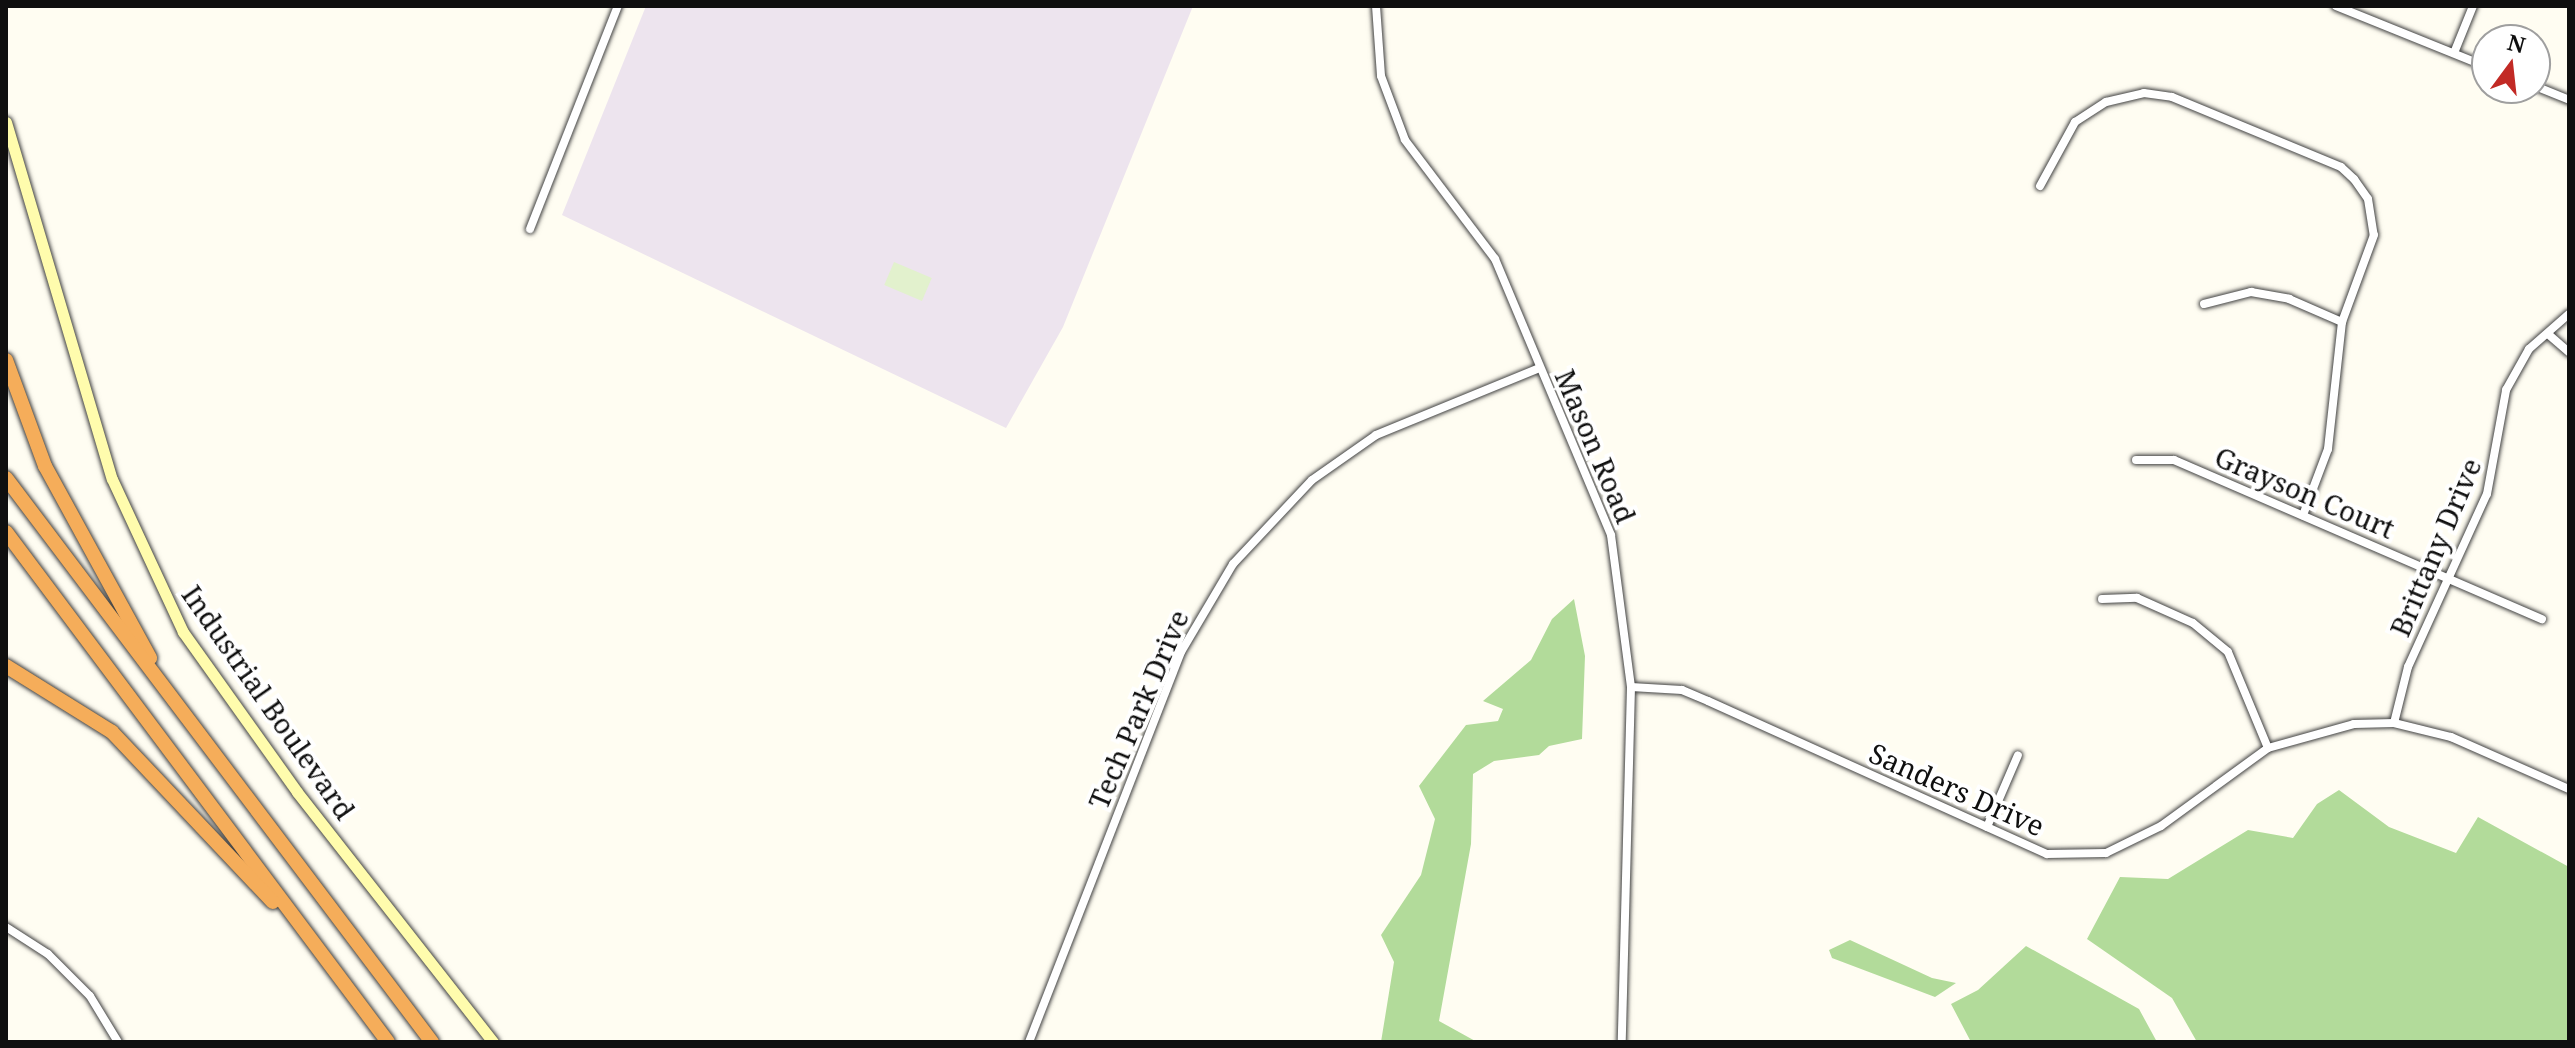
<!DOCTYPE html>
<html>
<head>
<meta charset="utf-8">
<style>
  body { margin:0 }
  #map { position:relative; width:2575px; height:1048px; overflow:hidden; background:#fffdf2; font-family:"Noto Serif",serif }
  div>[style] { position:absolute }
  [style*='--x'] { left:calc(var(--x)*1px); top:calc(var(--y)*1px); width:calc(var(--w)*1px); rotate:calc(var(--a)*1deg) }
  .industrial>* { inset:0; background:#ede4ee }
  .forest>* { inset:0; background:#b2db9a }
  .pitch>* { inset:0; background:#e2f1cd; transform-origin:0 0 }
  .roads { filter:drop-shadow(0 0 2px #424242) drop-shadow(0 0 2px #424242) }
  .street>* { height:8px; margin:-4px; padding:0 4px; transform-origin:4px; border-radius:4px; background:#fff }
  .secondary>* { height:11px; margin:-5.5px; padding:0 5.5px; transform-origin:5.5px; border-radius:5.5px; background:#fffcad }
  .highway>* { height:14px; margin:-7px; padding:0 7px; transform-origin:7px; border-radius:7px; background:#f5ad5a }
  span { translate:-50% -50%; white-space:nowrap; text-align:center; line-height:1.15; -webkit-text-stroke:8px #fff; paint-order:stroke }
  .street-label { font-size:28px; color:#0f0f0f }
  .frame { position:absolute; inset:0; border:8px solid #0f0f0f; pointer-events:none }
  .north { position:absolute; left:2471px; top:24px; width:80px; height:80px; box-sizing:border-box; background:#fff; border:2px solid #9f9f9f; border-radius:50%; rotate:15deg; font-size:22px; font-weight:700; line-height:32px; text-align:center; color:#0f0f0f }
  .north::after { content:''; display:block; margin:auto; width:28px; height:36px; background:#c22a25; clip-path:polygon(50% 0,100% 100%,50% 72%,0 100%) }
</style>
</head>
<body>
<div id="map">
  <div class="industrial">
    <div style="clip-path:polygon(646px 6px,1193px 6px,1063px 327px,1006px 428px,562px 215px)"></div>
  </div>
  <div class="forest">
    <div style="clip-path:polygon(1574px 599px,1585px 656px,1582px 739px,1549px 746px,1539px 755px,1494px 761px,1473px 774px,1471px 844px,1439px 1021px,1477px 1042px,1381px 1042px,1394px 962px,1381px 935px,1421px 875px,1435px 819px,1419px 786px,1466px 725px,1498px 721px,1503px 709px,1483px 701px,1531px 660px,1552px 619px)"></div>
    <div style="clip-path:polygon(2339px 790px,2389px 827px,2456px 853px,2478px 817px,2569px 867px,2569px 1042px,2197px 1042px,2172px 998px,2087px 939px,2120px 877px,2168px 879px,2248px 830px,2293px 838px,2317px 804px)"></div>
    <div style="clip-path:polygon(1850px 940px,1932px 978px,1956px 983px,1935px 997px,1832px 958px,1829px 950px)"></div>
    <div style="clip-path:polygon(2026px 946px,2139px 1009px,2157px 1042px,1971px 1042px,1951px 1004px,1978px 990px)"></div>
  </div>
  <div class="pitch">
    <div style="left:894px;top:262px;width:41px;height:25px;rotate:23deg"></div>
  </div>
  <div class="roads">
    <div class="street">
      <div style="--x:1376;--y:6;--w:70;--a:85.9"></div>
      <div style="--x:1381;--y:76;--w:68;--a:69.4"></div>
      <div style="--x:1405;--y:140;--w:149;--a:52.9"></div>
      <div style="--x:1495;--y:259;--w:299;--a:67.2"></div>
      <div style="--x:1611;--y:535;--w:153;--a:82.5"></div>
      <div style="--x:1631;--y:687;--w:355;--a:91.5"></div>
      <div style="--x:2336;--y:6;--w:163;--a:22"></div>
      <div style="--x:2454;--y:53;--w:51;--a:-68"></div>
      <div style="--x:2535;--y:86;--w:37;--a:22"></div>
      <div style="--x:2040;--y:186;--w:73;--a:-61.3"></div>
      <div style="--x:2075;--y:122;--w:37;--a:-33"></div>
      <div style="--x:2106;--y:102;--w:39;--a:-13"></div>
      <div style="--x:2144;--y:93;--w:28;--a:8"></div>
      <div style="--x:2172;--y:97;--w:183;--a:22.5"></div>
      <div style="--x:2341;--y:167;--w:18;--a:43"></div>
      <div style="--x:2354;--y:179;--w:24;--a:55"></div>
      <div style="--x:2368;--y:199;--w:36;--a:81"></div>
      <div style="--x:2374;--y:235;--w:93;--a:110.2"></div>
      <div style="--x:2342;--y:322;--w:128;--a:96.3"></div>
      <div style="--x:2328;--y:449;--w:71;--a:110.7"></div>
      <div style="--x:530;--y:229;--w:240;--a:-68.5"></div>
      <div style="--x:2204;--y:304;--w:49;--a:-14.3"></div>
      <div style="--x:2251;--y:292;--w:39;--a:10"></div>
      <div style="--x:2289;--y:299;--w:58;--a:23.5"></div>
      <div style="--x:2548;--y:334;--w:28;--a:41"></div>
      <div style="--x:2136;--y:460;--w:38;--a:0"></div>
      <div style="--x:2174;--y:460;--w:401;--a:23.4"></div>
      <div style="--x:2102;--y:599;--w:35;--a:-2"></div>
      <div style="--x:2137;--y:598;--w:61;--a:24.1"></div>
      <div style="--x:2193;--y:623;--w:45;--a:39.6"></div>
      <div style="--x:2228;--y:652;--w:104;--a:67.4"></div>
      <div style="--x:1631;--y:687;--w:51;--a:3.4"></div>
      <div style="--x:1682;--y:690;--w:28;--a:23"></div>
      <div style="--x:1708;--y:701;--w:372;--a:24.3"></div>
      <div style="--x:2047;--y:854;--w:59;--a:-1"></div>
      <div style="--x:2106;--y:853;--w:61;--a:-26.1"></div>
      <div style="--x:2161;--y:826;--w:132;--a:-36.1"></div>
      <div style="--x:2268;--y:748;--w:89;--a:-15.6"></div>
      <div style="--x:2354;--y:724;--w:40;--a:-1.4"></div>
      <div style="--x:2394;--y:723;--w:59;--a:13.8"></div>
      <div style="--x:2451;--y:737;--w:129;--a:23.8"></div>
      <div style="--x:2394;--y:723;--w:58;--a:-76"></div>
      <div style="--x:2408;--y:667;--w:190;--a:-65.5"></div>
      <div style="--x:2487;--y:494;--w:106;--a:-79.6"></div>
      <div style="--x:2506;--y:390;--w:47;--a:-60.7"></div>
      <div style="--x:2529;--y:349;--w:53;--a:-41.2"></div>
      <div style="--x:1987;--y:827;--w:78;--a:-66.7"></div>
      <div style="--x:6;--y:927;--w:50;--a:32.7"></div>
      <div style="--x:48;--y:954;--w:59;--a:45"></div>
      <div style="--x:90;--y:996;--w:54;--a:58.7"></div>
      <div style="--x:1029;--y:1042;--w:419;--a:-68.7"></div>
      <div style="--x:1181;--y:652;--w:102;--a:-59.4"></div>
      <div style="--x:1233;--y:564;--w:115;--a:-46.8"></div>
      <div style="--x:1312;--y:480;--w:78;--a:-35.1"></div>
      <div style="--x:1376;--y:435;--w:176;--a:-22.3"></div>
    </div>
    <div class="secondary">
      <div style="--x:6;--y:122;--w:372;--a:73.5"></div>
      <div style="--x:112;--y:479;--w:169;--a:65.1"></div>
      <div style="--x:183;--y:632;--w:196;--a:54.5"></div>
      <div style="--x:297;--y:792;--w:318;--a:51.9"></div>
    </div>
    <div class="highway">
      <div style="--x:6;--y:360;--w:113;--a:69.8"></div>
      <div style="--x:45;--y:466;--w:219;--a:61.3"></div>
      <div style="--x:6;--y:478;--w:707;--a:52.94"></div>
      <div style="--x:6;--y:532;--w:637;--a:53.17"></div>
      <div style="--x:6;--y:666;--w:125;--a:31.9"></div>
      <div style="--x:112;--y:732;--w:234;--a:46.6"></div>
    </div>
  </div>
  <div class="street-label">
    <span style="left:1596px;top:446px;rotate:67deg">Mason Road</span>
    <span style="left:2305px;top:492px;rotate:23deg">Grayson Court</span>
    <span style="left:2435px;top:547px;rotate:-67deg">Brittany Drive</span>
    <span style="left:269px;top:702px;rotate:55deg">Industrial Boulevard</span>
    <span style="left:1138px;top:709px;rotate:-67deg">Tech Park Drive</span>
    <span style="left:1957px;top:789px;rotate:24deg">Sanders Drive</span>
  </div>
  <div class="frame"></div>
  <div class="north">N</div>
</div>
</body>
</html>
